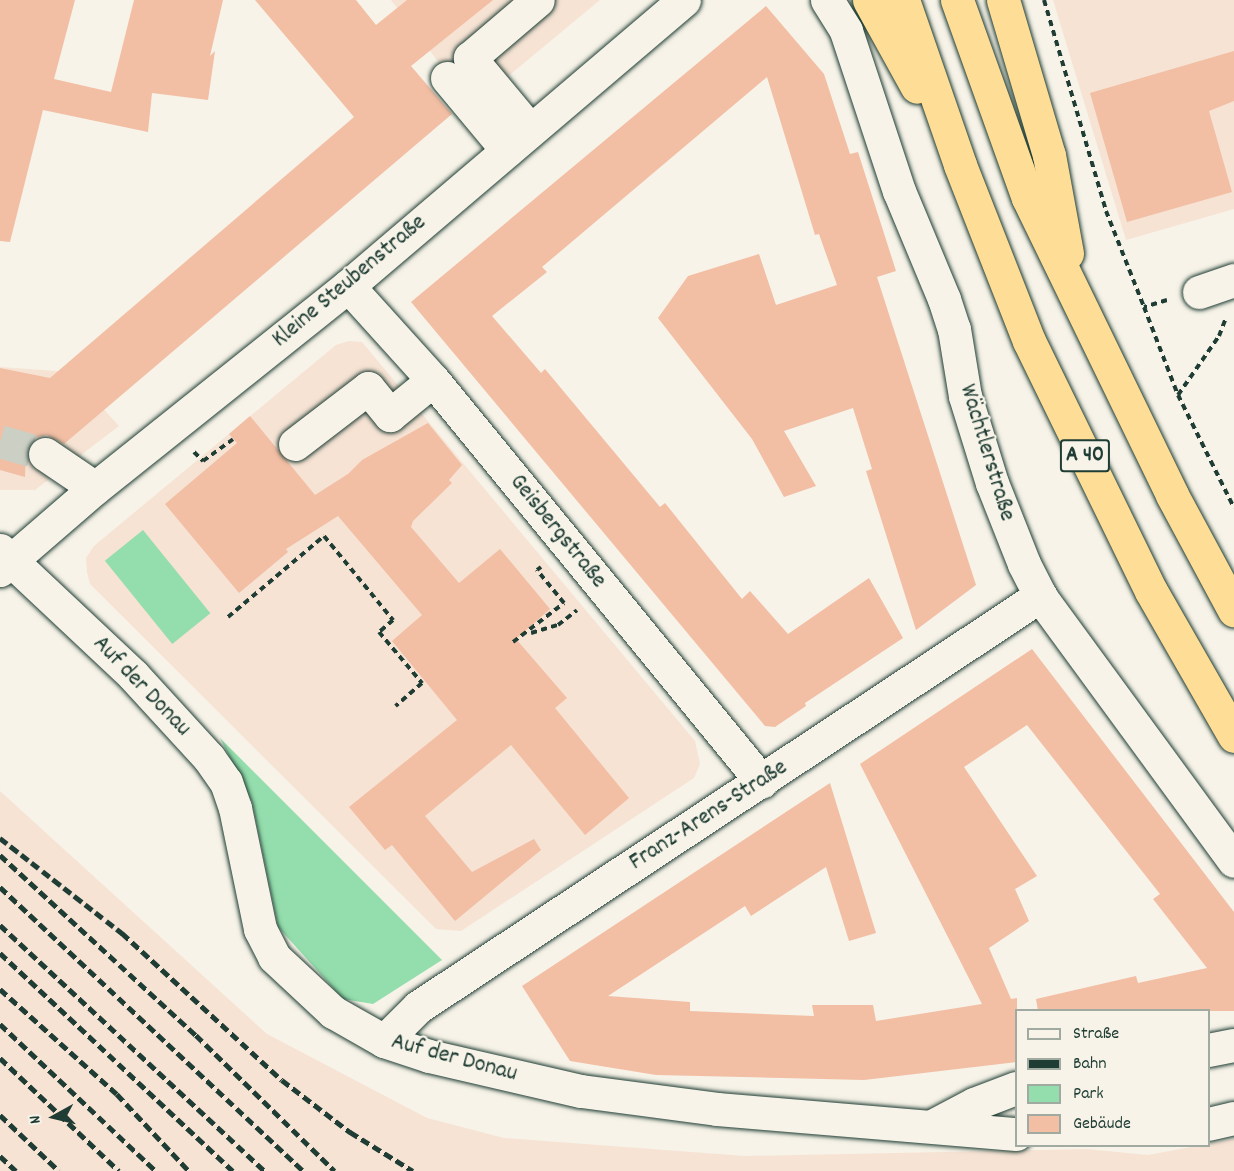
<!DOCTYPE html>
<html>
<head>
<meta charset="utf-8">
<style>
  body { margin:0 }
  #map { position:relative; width:1234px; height:1171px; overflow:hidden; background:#f7f3e8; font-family:Dekko,sans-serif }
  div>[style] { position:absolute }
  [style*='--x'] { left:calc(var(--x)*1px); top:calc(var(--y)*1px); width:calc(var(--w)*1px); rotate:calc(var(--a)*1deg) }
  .built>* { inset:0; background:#f6e3d4 }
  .green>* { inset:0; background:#94ddac; transform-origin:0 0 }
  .building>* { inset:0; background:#f2bea4 }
  .minor-tunnel>* { height:33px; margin-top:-16.5px; transform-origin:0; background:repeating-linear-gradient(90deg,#cccfc4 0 33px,transparent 0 49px) }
  .path>* { height:4px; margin-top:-2px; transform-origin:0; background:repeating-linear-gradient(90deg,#1f3d34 0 6px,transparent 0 10.5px) }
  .roads { filter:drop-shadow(0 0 2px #1f3d34) drop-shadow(0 0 2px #1f3d34) }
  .minor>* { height:33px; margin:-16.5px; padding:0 16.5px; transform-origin:16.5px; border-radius:16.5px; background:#f7f3e8 }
  .highway>* { height:33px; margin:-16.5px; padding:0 16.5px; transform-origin:16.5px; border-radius:16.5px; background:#fedd96 }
  .rail>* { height:4.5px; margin-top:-2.25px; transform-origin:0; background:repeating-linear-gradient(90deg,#1f3d34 0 9px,transparent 0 13.5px) }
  span { translate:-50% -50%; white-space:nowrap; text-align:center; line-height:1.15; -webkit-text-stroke:4.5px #f7f3e8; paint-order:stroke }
  .shield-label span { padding:2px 4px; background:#f7f3e8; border:2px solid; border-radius:4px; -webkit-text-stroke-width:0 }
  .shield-label { font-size:22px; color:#1f3d34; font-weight:700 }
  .street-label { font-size:24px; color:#1f3d34 }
  .legend { position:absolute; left:1015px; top:1009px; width:195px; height:138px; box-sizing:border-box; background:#f7f3e8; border:2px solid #a1aaa0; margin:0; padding:8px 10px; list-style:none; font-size:18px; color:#1f3d34 }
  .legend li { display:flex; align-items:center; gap:12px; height:30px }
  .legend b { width:30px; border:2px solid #a1aaa0 }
  .north { position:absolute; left:24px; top:1087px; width:60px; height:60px; -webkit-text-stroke:4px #f7f3e8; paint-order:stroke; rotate:262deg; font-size:16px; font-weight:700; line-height:24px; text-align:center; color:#1f3d34 }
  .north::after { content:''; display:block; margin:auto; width:21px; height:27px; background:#1f3d34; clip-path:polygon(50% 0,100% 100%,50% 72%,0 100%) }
</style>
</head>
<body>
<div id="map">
  <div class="built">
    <div style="clip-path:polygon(391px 0,600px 0,472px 106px)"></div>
    <div style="clip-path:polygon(1053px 0,1234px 0,1234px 209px,1126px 240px)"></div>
    <div style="clip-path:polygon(349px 341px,362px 342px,695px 741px,700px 764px,694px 778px,461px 931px,436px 929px,90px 584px,87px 572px,86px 558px,94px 546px,336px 345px)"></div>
    <div style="clip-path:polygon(0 367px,70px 372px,119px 426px,35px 490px,0 490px)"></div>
    <div style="clip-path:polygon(0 791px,267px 1034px,427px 1118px,504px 1138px,745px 1156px,1086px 1149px,1148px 1155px,1234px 1139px,1234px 1171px,0 1171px)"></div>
  </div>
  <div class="green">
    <div style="left:143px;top:530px;width:107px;height:49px;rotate:51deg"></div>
    <div style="clip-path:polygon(220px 738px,442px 960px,373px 1004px,343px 999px,278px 927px,252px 802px)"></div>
  </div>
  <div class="building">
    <div style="clip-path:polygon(0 0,75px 0,54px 79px,111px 92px,134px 0,223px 0,210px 56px,215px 51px,208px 100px,152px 93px,148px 132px,43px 110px,10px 242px,0 241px)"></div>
    <div style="clip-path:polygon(255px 0,356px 0,376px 25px,407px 0,493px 0,411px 66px,452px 114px,64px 444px,47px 435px,36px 437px,26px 452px,25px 477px,0 470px,0 368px,50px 378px,354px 117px)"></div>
    <div style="clip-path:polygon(766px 6px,824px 74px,850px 154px,858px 152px,896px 271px,877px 277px,976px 585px,916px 630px,866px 471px,872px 469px,853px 408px,784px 431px,816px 486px,784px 497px,752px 439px,658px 318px,688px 276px,759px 254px,776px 305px,837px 285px,819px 234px,815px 235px,767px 77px,542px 267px,547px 272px,492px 316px,541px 373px,545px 369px,660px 507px,665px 503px,742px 599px,750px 591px,788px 634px,869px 578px,903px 638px,805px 703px,806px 706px,775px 727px,765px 726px,411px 302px)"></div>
    <div style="clip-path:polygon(1234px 51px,1234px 101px,1209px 111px,1232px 192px,1127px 222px,1090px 93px)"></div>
    <div style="clip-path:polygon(250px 416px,315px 495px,348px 474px,362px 460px,428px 423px,462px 465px,449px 480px,452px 483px,413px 521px,411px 527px,459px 583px,500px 549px,550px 609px,516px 639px,567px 698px,555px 708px,629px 798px,585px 835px,511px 745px,425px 816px,472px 872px,534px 839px,541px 850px,455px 921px,392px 845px,385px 850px,349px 807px,457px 720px,392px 641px,422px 615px,338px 516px,286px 549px,288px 552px,239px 593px,165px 504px,237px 443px,229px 434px)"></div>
    <div style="clip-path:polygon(1032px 649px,1234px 912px,1234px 1011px,1038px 1011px,1036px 999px,1136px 976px,1138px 983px,1207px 968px,1153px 899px,1160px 894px,1027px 725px,964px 767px,1037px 876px,1015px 889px,1029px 921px,989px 948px,1011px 999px,1017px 998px,1017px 1062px,864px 1080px,656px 1075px,570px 1061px,522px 986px,830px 783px,876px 933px,849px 941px,826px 867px,751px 916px,745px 906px,608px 996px,690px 1002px,690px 1011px,814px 1016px,812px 1005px,873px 1005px,876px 1021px,982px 1004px,860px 764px)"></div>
  </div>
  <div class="minor-tunnel">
    <div style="--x:0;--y:441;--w:47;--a:16.1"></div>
  </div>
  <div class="path">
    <div style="--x:1044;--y:0;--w:220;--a:73.6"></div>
    <div style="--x:1106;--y:211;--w:103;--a:68.4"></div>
    <div style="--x:1167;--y:300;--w:24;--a:163"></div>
    <div style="--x:1144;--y:307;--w:94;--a:68.9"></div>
    <div style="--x:1178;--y:395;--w:126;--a:63.6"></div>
    <div style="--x:1178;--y:395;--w:72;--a:-55.2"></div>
    <div style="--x:1219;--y:336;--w:17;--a:-69"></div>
    <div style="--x:194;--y:452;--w:13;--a:45"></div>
    <div style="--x:203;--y:461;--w:37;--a:-36"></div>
    <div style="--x:228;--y:617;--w:126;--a:-40.2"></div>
    <div style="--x:324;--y:536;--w:109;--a:50.6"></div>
    <div style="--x:393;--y:620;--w:18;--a:139"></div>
    <div style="--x:379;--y:632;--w:67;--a:49.9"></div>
    <div style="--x:422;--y:683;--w:35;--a:139"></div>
    <div style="--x:531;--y:633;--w:28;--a:-17"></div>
    <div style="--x:558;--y:625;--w:24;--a:-38"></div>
    <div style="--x:513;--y:642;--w:64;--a:-37.4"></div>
    <div style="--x:564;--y:603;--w:43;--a:-129.3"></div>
    <div style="--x:537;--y:570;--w:5;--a:-37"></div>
  </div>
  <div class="roads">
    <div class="minor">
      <div style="--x:827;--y:0;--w:36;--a:58"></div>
      <div style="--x:846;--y:31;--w:169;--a:71.7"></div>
      <div style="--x:899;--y:191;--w:117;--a:67.4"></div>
      <div style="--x:944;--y:299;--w:32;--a:72"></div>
      <div style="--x:954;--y:329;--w:68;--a:80.7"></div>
      <div style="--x:965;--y:396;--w:91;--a:72.8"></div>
      <div style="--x:992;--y:483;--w:87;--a:68.4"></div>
      <div style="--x:1024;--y:564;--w:36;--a:63"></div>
      <div style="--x:1040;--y:596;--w:328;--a:53.8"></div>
      <div style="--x:447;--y:78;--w:94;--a:50.2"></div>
      <div style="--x:530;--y:130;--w:94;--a:-129.8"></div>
      <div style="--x:470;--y:58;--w:89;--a:-40.5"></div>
      <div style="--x:348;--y:286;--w:127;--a:47.9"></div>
      <div style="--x:433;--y:380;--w:519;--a:50.7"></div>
      <div style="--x:1199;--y:292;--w:37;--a:-19"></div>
      <div style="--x:295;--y:444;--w:92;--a:-37.5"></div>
      <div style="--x:368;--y:388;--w:35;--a:51"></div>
      <div style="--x:390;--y:415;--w:55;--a:-39.1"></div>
      <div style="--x:45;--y:454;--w:60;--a:34.2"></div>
      <div style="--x:0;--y:550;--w:183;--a:43.2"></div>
      <div style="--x:133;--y:675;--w:113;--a:47.5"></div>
      <div style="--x:209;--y:758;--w:29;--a:55"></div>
      <div style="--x:226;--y:782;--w:28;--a:71"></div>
      <div style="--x:235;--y:808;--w:124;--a:78.3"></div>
      <div style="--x:260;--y:929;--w:31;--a:63"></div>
      <div style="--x:274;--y:957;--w:81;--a:43"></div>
      <div style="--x:333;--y:1012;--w:59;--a:29.6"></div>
      <div style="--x:384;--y:1041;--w:47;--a:18.4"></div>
      <div style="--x:429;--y:1056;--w:156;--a:13"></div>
      <div style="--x:581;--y:1091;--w:137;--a:7.5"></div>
      <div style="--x:717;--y:1109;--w:300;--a:4.8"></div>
      <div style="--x:0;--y:570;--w:125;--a:-40.8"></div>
      <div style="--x:95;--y:488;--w:324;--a:-38.6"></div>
      <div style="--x:348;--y:286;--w:441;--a:-40.4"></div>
      <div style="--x:384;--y:1041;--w:48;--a:-45"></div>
      <div style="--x:418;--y:1007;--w:746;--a:-33.46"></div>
      <div style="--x:1208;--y:1050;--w:26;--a:-11"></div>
      <div style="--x:1208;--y:1124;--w:27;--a:-13"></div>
      <div style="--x:932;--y:1126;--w:47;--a:-27.6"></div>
      <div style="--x:974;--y:1104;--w:45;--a:-20.9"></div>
    </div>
    <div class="highway">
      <div style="--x:869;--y:0;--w:99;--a:61.1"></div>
      <div style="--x:903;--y:0;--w:175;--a:70.9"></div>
      <div style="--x:960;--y:165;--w:189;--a:68.6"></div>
      <div style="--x:1029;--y:341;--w:278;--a:64"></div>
      <div style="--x:1151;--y:591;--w:167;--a:60.2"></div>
      <div style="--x:957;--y:0;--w:210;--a:70.3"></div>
      <div style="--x:1028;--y:198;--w:330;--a:64.1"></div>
      <div style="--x:1172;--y:495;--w:131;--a:61.7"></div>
      <div style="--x:1003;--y:0;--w:162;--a:73.5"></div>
      <div style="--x:1049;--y:155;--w:100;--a:79.6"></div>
    </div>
  </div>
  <div class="rail">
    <div style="--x:0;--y:838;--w:155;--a:37.9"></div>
    <div style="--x:122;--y:933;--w:217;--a:42.6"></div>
    <div style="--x:282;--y:1080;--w:86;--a:37.4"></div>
    <div style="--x:350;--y:1132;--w:74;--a:31.8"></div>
    <div style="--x:0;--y:855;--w:266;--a:42.6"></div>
    <div style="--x:196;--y:1035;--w:194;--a:44.4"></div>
    <div style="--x:0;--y:887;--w:415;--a:43.1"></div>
    <div style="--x:0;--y:925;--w:362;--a:42.9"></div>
    <div style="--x:0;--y:953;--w:319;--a:43.1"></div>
    <div style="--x:0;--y:989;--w:157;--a:41.9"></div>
    <div style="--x:117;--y:1094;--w:105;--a:46.9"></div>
    <div style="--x:0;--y:1024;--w:214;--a:43.3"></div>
    <div style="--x:0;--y:1058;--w:164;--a:43.5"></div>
    <div style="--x:0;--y:1115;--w:81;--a:43.5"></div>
    <div style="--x:0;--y:1156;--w:22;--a:43"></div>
  </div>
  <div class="shield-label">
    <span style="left:1085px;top:456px">A 40</span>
  </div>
  <div class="street-label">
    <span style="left:350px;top:282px;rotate:-40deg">Kleine Steubenstraße</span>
    <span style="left:986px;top:453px;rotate:73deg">Wächtlerstraße</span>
    <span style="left:557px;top:532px;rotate:51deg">Geisbergstraße</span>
    <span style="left:141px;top:687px;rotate:46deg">Auf der Donau</span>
    <span style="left:709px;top:816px;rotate:-33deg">Franz-Arens-Straße</span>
    <span style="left:454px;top:1059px;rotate:15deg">Auf der Donau</span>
  </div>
  <ul class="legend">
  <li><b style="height:8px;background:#f7f3e8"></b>Straße</li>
  <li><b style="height:8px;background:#1f3d34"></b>Bahn</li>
  <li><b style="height:16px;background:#94ddac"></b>Park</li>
  <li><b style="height:16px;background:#f2bea4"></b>Gebäude</li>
  </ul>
  <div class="north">N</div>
</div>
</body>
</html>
